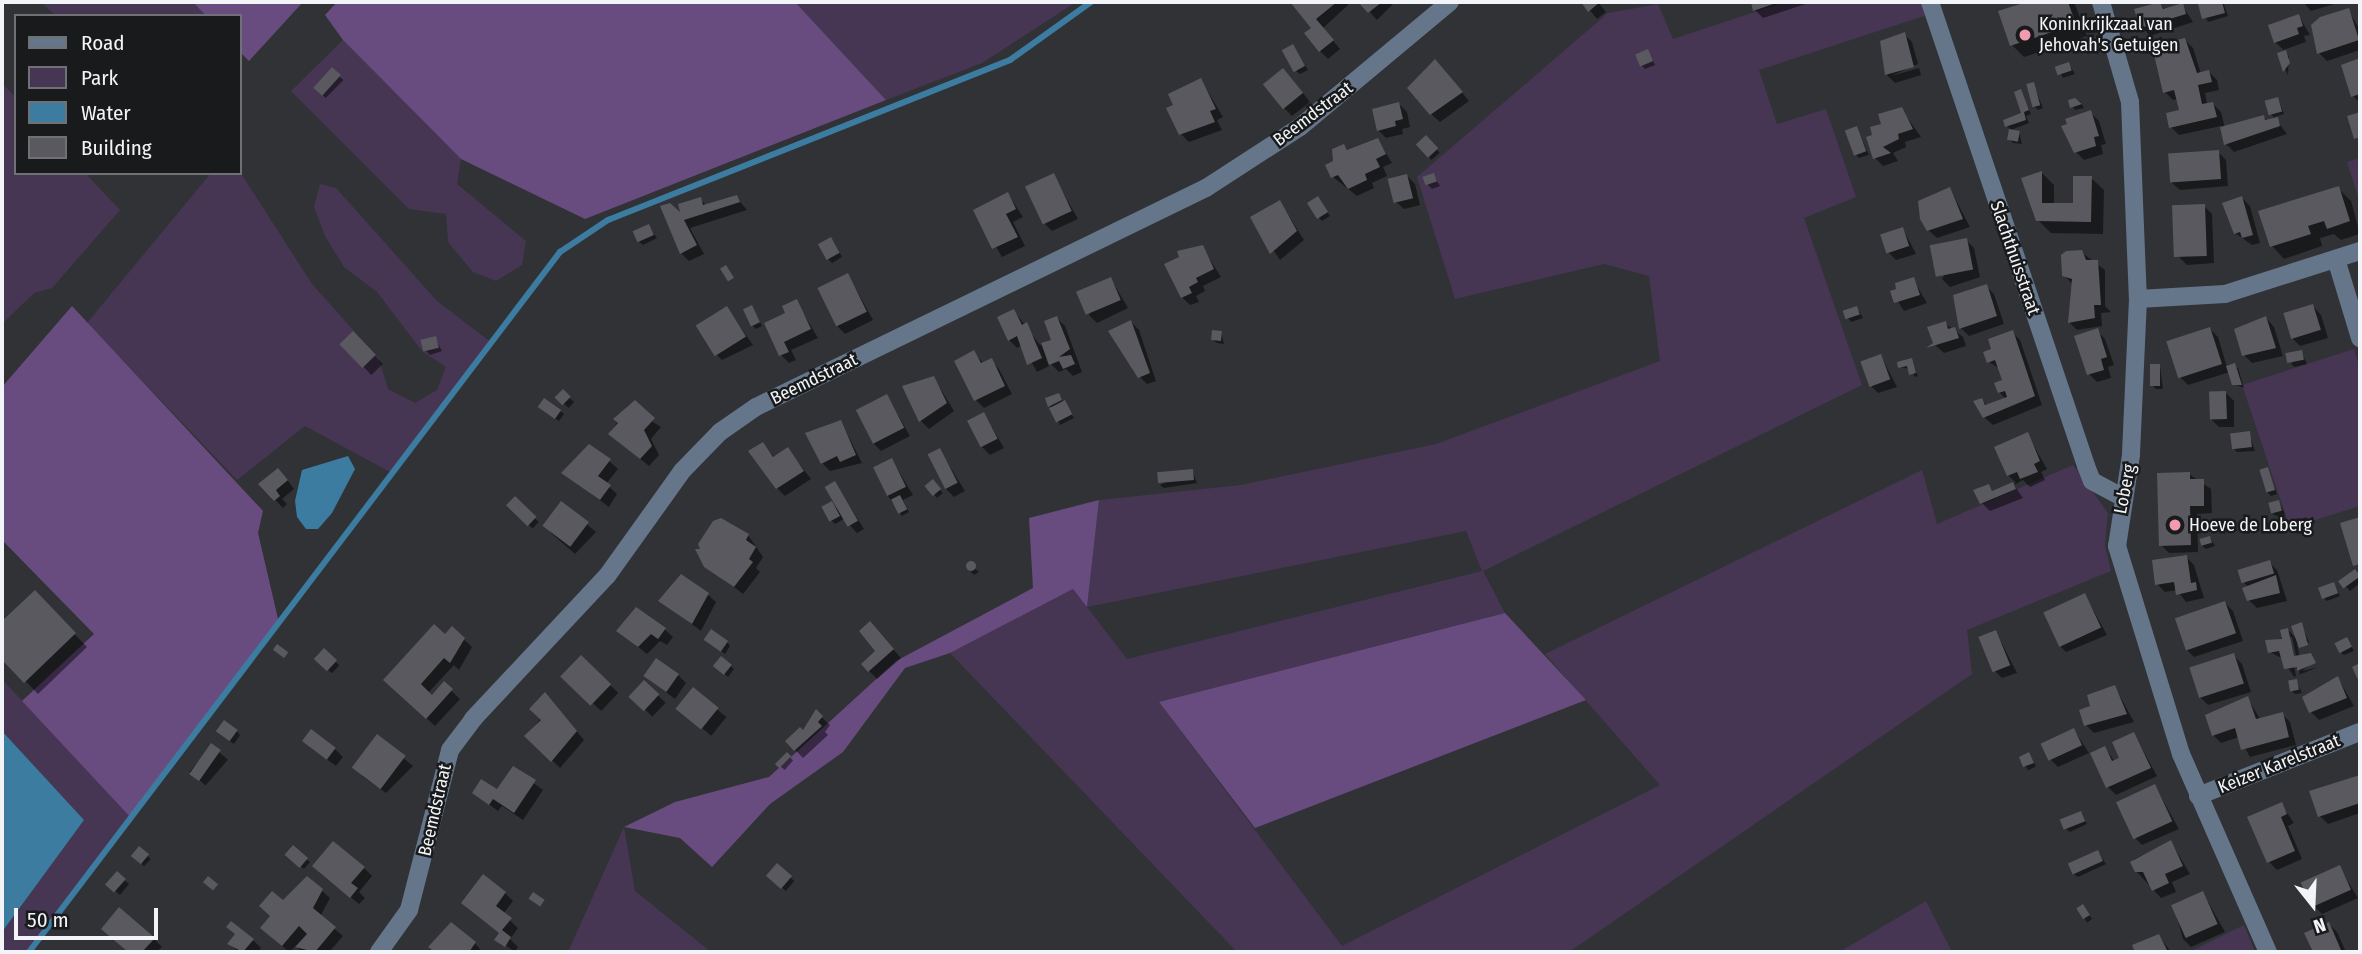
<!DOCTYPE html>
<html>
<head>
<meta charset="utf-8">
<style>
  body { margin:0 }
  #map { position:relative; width:2362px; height:954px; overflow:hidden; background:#303236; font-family:"Fira Sans Condensed",sans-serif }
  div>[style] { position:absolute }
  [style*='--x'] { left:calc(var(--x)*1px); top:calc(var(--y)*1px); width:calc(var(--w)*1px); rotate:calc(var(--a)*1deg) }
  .green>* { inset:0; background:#463653 }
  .forest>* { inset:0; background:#694c7f }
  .water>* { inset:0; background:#3d7ca1 }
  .shadow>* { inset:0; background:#0007; transform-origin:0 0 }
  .stream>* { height:6px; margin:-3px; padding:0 3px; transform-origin:3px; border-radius:3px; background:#3d7ca1 }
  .building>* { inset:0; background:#5a595f; transform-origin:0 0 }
  .round { border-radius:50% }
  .minor>* { height:18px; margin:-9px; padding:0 9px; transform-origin:9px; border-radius:9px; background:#65768b }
  .dots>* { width:19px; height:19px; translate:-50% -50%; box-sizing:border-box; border:4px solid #191a1c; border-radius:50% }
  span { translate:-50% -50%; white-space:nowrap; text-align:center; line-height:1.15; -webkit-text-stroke:5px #191a1c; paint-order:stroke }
  .poi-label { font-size:18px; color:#f3f4f7 }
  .left { translate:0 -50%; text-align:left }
  .street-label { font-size:18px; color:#f3f4f7 }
  .frame { position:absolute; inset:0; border:4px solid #f3f4f7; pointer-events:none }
  .legend { position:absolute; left:14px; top:14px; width:228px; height:161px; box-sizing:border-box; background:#191a1c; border:2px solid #707174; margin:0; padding:9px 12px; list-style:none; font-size:21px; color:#f3f4f7 }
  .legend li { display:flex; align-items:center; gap:14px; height:35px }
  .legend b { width:35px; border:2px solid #707174 }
  .north { position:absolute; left:2278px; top:870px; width:70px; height:70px; -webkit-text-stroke:5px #191a1c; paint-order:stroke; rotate:162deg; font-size:19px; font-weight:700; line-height:28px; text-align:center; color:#f3f4f7 }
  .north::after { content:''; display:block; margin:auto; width:24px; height:32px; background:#f3f4f7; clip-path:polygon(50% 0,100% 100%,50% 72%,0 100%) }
  .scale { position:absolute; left:14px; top:908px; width:144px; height:32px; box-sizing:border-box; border:4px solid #f3f4f7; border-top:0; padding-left:9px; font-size:21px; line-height:24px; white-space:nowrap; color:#f3f4f7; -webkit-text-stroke:5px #191a1c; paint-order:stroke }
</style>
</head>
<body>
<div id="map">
  <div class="green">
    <div style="clip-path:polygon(41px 2px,193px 2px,206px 16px,56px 16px)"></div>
    <div style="clip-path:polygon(795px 2px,1076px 2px,982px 63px,886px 100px)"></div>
    <div style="clip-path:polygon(evenodd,1785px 2px,1922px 2px,1927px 15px,1759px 70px,1777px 124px,1826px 109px,1856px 197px,1804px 218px,1862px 385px,1483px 571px,1505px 613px,1159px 702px,1342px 946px,1660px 785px,1545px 654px,1922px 470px,1937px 524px,2073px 465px,2108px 513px,2105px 545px,2111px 571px,1967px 630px,1972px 674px,1569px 952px,1237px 952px,950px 653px,1073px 589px,1087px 606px,1099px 500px,1241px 485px,1436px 444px,1660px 361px,1649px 276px,1604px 264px,1455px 299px,1417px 177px,1608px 13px,1658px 4px,1673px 39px,1785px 2px,1466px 531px,1482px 571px,1127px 659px,1087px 607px,1466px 531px)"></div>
    <div style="clip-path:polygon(343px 40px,461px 159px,457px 184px,526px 241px,522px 265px,496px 281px,473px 272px,448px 242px,446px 214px,409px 209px,291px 91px)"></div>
    <div style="clip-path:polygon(2px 83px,16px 98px,16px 173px,85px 173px,120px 210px,52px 288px,34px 293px,2px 324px)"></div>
    <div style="clip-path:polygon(2360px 158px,2360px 203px,2347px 162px)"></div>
    <div style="clip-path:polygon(240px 172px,312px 284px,379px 359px,388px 389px,415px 403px,437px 390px,446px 367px,422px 351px,377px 292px,344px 267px,325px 236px,314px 207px,320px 184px,336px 188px,437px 301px,492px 343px,392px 473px,305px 426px,237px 480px,87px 323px,211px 173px)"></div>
    <div style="clip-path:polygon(2354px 349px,2360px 369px,2360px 506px,2290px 528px,2242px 385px)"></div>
    <div style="clip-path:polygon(2px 679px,131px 818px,29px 952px,2px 952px,2px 932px,84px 820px,2px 731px)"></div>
    <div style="clip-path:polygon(624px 827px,635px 891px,711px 952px,568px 952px)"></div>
    <div style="clip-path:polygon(1926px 901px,1952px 952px,1839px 952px)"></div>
    <div style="clip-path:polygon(2244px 925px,2255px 952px,2189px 952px)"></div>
  </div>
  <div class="forest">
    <div style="clip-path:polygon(193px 2px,303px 2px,249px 61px,240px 52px,240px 16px,206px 16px)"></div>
    <div style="clip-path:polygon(337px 2px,795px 2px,886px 100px,585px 219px,461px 159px,343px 40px,325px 15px)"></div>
    <div style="clip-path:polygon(72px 306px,263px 511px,258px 533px,279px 623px,131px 818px,22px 701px,94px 634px,2px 540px,2px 387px)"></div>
    <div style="clip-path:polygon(1099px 500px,1087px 607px,1073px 589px,950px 653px,905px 668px,843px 752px,770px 804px,712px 867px,680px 838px,624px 827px,675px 802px,769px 777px,896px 661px,1033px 588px,1029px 518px)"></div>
    <div style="clip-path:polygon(1505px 613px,1586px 700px,1255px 828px,1159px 702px)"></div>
  </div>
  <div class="water">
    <div style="clip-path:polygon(348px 456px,355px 469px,332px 513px,318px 529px,306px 529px,297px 517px,295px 501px,302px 470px)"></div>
    <div style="clip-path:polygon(2px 731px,84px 820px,2px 932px)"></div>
  </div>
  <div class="shadow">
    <div style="clip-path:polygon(1346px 2px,1348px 5px,1323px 28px,1340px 49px,1328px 59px,1320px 51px,1314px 28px,1293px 3px)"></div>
    <div style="clip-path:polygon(1361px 2px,1395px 2px,1377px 20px)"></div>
    <div style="clip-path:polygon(1583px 2px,1598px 2px,1606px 12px,1597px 19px)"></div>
    <div style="clip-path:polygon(1755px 2px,1812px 2px,1763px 18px,1755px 10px)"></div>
    <div style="clip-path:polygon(2023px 2px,2074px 2px,2087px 36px,2024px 57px,2012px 45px,2001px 12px)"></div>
    <div style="clip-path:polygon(2223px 2px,2228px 16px,2208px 22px,2200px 5px)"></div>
    <div style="clip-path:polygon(2303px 2px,2341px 2px,2311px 11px)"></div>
    <div style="clip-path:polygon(2160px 4px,2166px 10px,2182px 5px,2193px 22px,2150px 36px,2142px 27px)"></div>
    <div style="clip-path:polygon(2348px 10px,2360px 30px,2360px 50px,2327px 61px,2319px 53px)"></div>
    <div style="clip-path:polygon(2299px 16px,2310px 35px,2304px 36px,2306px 42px,2283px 50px,2289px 56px,2288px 75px,2279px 55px,2286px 52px,2275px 42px)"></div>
    <div style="clip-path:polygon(1904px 34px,1912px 42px,1918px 64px,1891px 76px,1919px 68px,1921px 75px,1895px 83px,1887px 75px,1882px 42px)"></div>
    <div style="clip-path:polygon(2185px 40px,2193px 48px,2201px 74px,2209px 72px,2217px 80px,2219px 90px,2205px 93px,2207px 105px,2213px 104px,2221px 112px,2225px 128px,2263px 117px,2268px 121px,2276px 120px,2270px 113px,2278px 98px,2284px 114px,2274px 117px,2287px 134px,2234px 152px,2226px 144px,2221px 126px,2179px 135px,2171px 127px,2181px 111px,2178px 99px,2173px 100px,2165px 92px)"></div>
    <div style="clip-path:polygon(1296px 50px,1308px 70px,1300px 74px,1296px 71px)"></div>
    <div style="clip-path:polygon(1648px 51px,1655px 65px,1645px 69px,1641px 65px)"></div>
    <div style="clip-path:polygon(2360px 60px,2360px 103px,2353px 96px,2343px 66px)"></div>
    <div style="clip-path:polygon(2069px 64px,2075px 74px,2063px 78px,2058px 68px)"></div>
    <div style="left:332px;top:69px;width:16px;height:25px;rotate:45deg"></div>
    <div style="clip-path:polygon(1443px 69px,1469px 101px,1440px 122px,1431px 114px)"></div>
    <div style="clip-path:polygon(1291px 78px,1310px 102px,1292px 116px,1284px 108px)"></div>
    <div style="clip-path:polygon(1201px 80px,1223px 117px,1217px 120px,1222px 130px,1189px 142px,1181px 134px)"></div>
    <div style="clip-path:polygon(2033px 84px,2043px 108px,2038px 110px,2034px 106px)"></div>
    <div style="clip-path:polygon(2021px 91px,2031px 114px,2026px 116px,2029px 123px,2011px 130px,2007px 126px,2023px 114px)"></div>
    <div style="clip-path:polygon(2080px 101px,2084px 108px,2075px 110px,2070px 102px)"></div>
    <div style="clip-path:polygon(1399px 104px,1407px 112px,1410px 127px,1402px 129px,1403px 134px,1386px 138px,1378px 130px)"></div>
    <div style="clip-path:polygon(1901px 109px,1921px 137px,1905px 142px,1906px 147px,1893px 153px,1898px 161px,1883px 166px,1875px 158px,1874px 136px)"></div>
    <div style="clip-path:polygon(2090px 112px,2099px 121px,2106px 144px,2101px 145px,2103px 154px,2084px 160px,2076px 152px,2069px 125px)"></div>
    <div style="clip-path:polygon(1857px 128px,1869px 155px,1859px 158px,1856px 155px)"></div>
    <div style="clip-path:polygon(2019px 132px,2022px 144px,2013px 143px,2009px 139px)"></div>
    <div style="left:1426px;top:137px;width:21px;height:11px;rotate:49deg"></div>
    <div style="clip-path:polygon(1378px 140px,1392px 163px,1383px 167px,1387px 176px,1372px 183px,1374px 188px,1357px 196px,1333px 177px,1335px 162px,1344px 146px,1349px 151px)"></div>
    <div style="clip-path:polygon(2218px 152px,2226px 160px,2228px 186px,2180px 190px,2171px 182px)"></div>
    <div style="clip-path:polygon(2042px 173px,2054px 185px,2054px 205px,2075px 205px,2091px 178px,2104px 190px,2103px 234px,2051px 233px,2038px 220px)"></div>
    <div style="clip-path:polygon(1053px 175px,1078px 219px,1052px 231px,1044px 223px)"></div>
    <div style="clip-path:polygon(1433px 175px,1440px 186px,1432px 189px,1428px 185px)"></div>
    <div style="clip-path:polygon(1407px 176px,1415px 184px,1420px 205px,1404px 209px,1395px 201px)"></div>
    <div style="clip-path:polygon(2338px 188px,2351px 201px,2360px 234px,2341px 240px,2334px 234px,2320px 238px,2322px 246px,2284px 259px,2272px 246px)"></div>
    <div style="clip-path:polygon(1950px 189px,1970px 227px,1937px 238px,1928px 230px)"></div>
    <div style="clip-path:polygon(1008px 194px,1023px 217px,1013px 222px,1025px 246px,1002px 257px,975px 210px)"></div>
    <div style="clip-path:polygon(736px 197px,747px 210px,690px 228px,704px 254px,689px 261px,681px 253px,662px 207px,684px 218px,700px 199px,707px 206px)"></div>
    <div style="clip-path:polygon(1318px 198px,1330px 216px,1322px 221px,1319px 218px)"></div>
    <div style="clip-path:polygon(2242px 198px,2250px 206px,2260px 243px,2252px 245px,2235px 233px)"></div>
    <div style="clip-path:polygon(1280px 202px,1304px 240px,1280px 260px,1252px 218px)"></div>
    <div style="clip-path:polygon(2204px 206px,2212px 214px,2214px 263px,2187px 265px,2178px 256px)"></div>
    <div style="clip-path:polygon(649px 227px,657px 238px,643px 245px,639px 242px)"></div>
    <div style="clip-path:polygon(1903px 229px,1916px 254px,1896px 260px,1888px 252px)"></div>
    <div style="clip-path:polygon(1966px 240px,1974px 248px,1980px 277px,1950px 287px,1942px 279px)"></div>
    <div style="clip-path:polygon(834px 242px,842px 257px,832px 263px,828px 259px)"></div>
    <div style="clip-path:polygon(1202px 247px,1221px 277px,1203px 286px,1205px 291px,1196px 296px,1199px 302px,1190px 305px,1182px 297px)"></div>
    <div style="clip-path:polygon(2081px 252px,2105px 270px,2105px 306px,2111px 312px,2101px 313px,2102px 326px,2077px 330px,2069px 322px,2073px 285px,2064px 275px)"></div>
    <div style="clip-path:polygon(848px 275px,873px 320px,845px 334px,837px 326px)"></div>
    <div style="clip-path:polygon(1111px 279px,1128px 308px,1097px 323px,1089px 315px)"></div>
    <div style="clip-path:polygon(1913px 279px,1927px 303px,1904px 311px,1892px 292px)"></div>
    <div style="clip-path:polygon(1986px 286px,1994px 294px,2004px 324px,1969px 336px,1961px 328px)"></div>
    <div style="clip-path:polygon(796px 301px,818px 338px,791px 350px,796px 360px,789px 363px,781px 355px,787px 314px)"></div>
    <div style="clip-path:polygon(2313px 306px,2321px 315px,2328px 338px,2300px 346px,2292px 338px)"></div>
    <div style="clip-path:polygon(752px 307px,762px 326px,756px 329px,752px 325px)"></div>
    <div style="clip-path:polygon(727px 308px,753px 345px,722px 360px,714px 352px)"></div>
    <div style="clip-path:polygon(1857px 308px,1863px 318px,1851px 322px,1848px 318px)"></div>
    <div style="clip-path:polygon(1014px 311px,1040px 345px,1053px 341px,1057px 318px,1065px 326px,1082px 372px,1073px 376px,1066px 369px,1059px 372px,1046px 359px,1049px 366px,1037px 372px,1022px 345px,1017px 348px,1009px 340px)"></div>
    <div style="clip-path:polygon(2266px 318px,2274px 327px,2283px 356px,2252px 363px,2244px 355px)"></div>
    <div style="clip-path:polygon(1131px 322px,1139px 330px,1156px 381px,1147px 384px,1138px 375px)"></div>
    <div style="clip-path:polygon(1945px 323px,1963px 337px,1966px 346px,1944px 353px,1935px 345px)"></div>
    <div style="clip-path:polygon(2210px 329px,2218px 337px,2227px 367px,2238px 368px,2244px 388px,2234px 384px,2230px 372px,2188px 385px,2180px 377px,2168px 341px)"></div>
    <div style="clip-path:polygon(2097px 331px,2105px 339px,2114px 365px,2108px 367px,2111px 378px,2097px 382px,2089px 374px)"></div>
    <div style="clip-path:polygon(1221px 332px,1224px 344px,1217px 343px,1213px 340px)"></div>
    <div style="clip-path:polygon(2012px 332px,2020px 340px,2042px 405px,1993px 425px,1984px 417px,1982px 400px,1987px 405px,2006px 399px,1999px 392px,2004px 382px,2000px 369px,1989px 362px)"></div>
    <div style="left:353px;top:333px;width:43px;height:16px;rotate:46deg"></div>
    <div style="clip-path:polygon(435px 338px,442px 351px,430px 355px,426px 351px)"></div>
    <div style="clip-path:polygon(2301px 352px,2307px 364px,2295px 367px,2291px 364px)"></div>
    <div style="clip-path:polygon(974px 353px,984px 364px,991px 360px,999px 369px,1012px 394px,984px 408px,976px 400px)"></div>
    <div style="clip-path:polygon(1881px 356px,1897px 387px,1878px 393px,1870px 385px)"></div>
    <div style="clip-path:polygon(1911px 360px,1918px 376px,1915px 377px,1910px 369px,1900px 367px)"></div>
    <div style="clip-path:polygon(2160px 366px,2163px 389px,2156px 389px,2152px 385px)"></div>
    <div style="clip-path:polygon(934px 378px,954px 411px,929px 429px,921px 421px)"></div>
    <div style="left:563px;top:392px;width:15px;height:8px;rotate:42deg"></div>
    <div style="clip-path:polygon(2226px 393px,2234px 401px,2234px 427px,2219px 427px,2211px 419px)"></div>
    <div style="clip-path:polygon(1059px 395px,1074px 418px,1060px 425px,1047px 399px)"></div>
    <div style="clip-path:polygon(887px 396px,910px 436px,881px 451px,873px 443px)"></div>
    <div style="clip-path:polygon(627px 406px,661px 427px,651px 439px,659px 455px,649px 466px,610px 434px)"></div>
    <div style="clip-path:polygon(543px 410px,560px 411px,564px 414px,559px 421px)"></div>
    <div style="clip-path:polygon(984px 414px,1004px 448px,990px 455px,982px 447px)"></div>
    <div style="clip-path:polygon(841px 422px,862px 463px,830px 471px,822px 463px)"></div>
    <div style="clip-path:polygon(2249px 433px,2255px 451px,2237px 452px,2233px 448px)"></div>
    <div style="clip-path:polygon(2027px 434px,2047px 469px,2041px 472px,2045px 480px,2030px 487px,2023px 480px,2014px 485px,2023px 498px,1990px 511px,1982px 503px,1988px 486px,1994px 492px,2016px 483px,2008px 475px)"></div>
    <div style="clip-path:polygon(763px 444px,775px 458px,788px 449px,811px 479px,785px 496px,777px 488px)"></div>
    <div style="clip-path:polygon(940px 451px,965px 491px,954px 497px,946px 489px)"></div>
    <div style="clip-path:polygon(892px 460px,913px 495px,903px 500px,909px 512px,902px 516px,888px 496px)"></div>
    <div style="clip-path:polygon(609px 461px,618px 469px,606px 484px,617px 494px,609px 507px,563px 473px)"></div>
    <div style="clip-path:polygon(2267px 469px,2277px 494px,2271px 496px,2267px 492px)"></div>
    <div style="clip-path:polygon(1192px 470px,1197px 483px,1164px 488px,1160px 485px)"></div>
    <div style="clip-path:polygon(2189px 474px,2211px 489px,2212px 513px,2197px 514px,2198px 552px,2169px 553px,2161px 545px)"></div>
    <div style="clip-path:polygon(286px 478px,294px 489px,282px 499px,287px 504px,283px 508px,260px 484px)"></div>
    <div style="clip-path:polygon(835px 483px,864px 529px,857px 533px,844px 519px,835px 524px,831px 520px,832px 503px,840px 512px)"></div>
    <div style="clip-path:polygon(936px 485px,943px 493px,937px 498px,934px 494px)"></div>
    <div style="left:515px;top:499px;width:33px;height:9px;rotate:44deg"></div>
    <div style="clip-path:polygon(2279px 502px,2285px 514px,2276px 516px,2272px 513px)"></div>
    <div style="clip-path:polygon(561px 503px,596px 532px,575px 554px,551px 533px)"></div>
    <div style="clip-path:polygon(2360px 519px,2360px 571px,2342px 524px)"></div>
    <div style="clip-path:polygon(748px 535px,763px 557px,756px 568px,760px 572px,743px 594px,707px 566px,697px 550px)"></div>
    <div style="clip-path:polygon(2210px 538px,2215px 546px,2206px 549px,2202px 546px)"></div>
    <div style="clip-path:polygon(2186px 557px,2194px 565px,2204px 598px,2186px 602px,2177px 590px,2165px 592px,2157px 584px)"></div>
    <div style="clip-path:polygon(967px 562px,979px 572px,974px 575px,971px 572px)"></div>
    <div style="clip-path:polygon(2269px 562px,2277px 570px,2287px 601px,2257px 608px,2249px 600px,2249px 587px,2244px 583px)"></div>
    <div style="clip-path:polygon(2355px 571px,2360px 583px,2350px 591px,2342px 582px)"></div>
    <div style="clip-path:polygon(2334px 584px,2340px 596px,2327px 601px,2323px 597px)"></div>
    <div style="clip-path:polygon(35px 593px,87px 647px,38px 694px,2px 657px,2px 624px)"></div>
    <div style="clip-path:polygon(707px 594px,716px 602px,701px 631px,661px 601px)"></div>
    <div style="clip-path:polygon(2085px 595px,2107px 635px,2066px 652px,2058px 644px)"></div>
    <div style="clip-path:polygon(2225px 603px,2233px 611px,2243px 641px,2194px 657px,2186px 649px,2176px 618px)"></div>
    <div style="clip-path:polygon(evenodd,2301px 624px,2309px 642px,2297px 644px,2300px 658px,2315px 661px,2302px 671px,2318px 667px,2294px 677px,2283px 659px,2270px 652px,2288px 630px,2298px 640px,2301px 624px,2288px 637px,2292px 637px,2300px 675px,2296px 676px,2288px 637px)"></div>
    <div style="clip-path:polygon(452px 628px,472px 647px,459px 670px,454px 665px,428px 693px,432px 697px,444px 684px,460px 699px,435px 726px,393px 688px)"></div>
    <div style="clip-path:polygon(664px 629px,673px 637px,667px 645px,660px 641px,647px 654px,618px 631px)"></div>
    <div style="clip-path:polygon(878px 632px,901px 658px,877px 679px,869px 671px,878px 651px)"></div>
    <div style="clip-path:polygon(1996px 632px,2017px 673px,2002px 678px,1994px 670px)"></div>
    <div style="clip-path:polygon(2347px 639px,2354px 651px,2344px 655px,2340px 652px)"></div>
    <div style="clip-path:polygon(727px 642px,730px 646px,725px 654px,709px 643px)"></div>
    <div style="left:324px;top:651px;width:21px;height:11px;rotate:43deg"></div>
    <div style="clip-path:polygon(2233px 655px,2242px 664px,2251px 692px,2208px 705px,2200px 697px)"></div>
    <div style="left:581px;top:658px;width:51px;height:25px;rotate:43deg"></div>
    <div style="clip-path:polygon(731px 666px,734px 669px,728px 677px,719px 669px)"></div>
    <div style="clip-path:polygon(678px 675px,686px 683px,675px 699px,645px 676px)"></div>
    <div style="clip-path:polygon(2338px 678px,2354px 706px,2319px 720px,2311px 712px)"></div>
    <div style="clip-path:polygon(2296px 681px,2302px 693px,2295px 694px,2292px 691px)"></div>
    <div style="left:644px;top:682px;width:30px;height:19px;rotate:44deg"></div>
    <div style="clip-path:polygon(2115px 687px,2134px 722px,2094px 733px,2086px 725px,2093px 708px)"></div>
    <div style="left:693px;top:690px;width:43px;height:24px;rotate:39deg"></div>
    <div style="clip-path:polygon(2248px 699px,2260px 719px,2282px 714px,2290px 722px,2296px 745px,2250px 757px,2239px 737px,2221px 743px,2213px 735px)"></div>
    <div style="clip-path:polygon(553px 703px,584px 740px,560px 768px,527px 736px)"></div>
    <div style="clip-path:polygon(816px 712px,830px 725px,825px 732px,828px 735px,803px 758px,787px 741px,804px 732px)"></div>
    <div style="clip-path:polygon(2074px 730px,2089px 753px,2058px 767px,2050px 759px)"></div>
    <div style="clip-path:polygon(237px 731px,240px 735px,234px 744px,221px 735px)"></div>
    <div style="clip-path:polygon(2134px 734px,2157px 776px,2116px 795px,2108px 787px,2105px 748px,2115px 762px,2122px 759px)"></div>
    <div style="clip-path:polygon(377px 737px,413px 766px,386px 793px,362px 776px)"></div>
    <div style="left:212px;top:746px;width:21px;height:34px;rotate:41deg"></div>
    <div style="clip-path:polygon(313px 749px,335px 749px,343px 757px,336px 766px)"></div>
    <div style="left:2029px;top:754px;width:14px;height:9px;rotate:60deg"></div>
    <div style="left:787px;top:755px;width:8px;height:13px;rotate:40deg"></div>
    <div style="clip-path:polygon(513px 768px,543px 790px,523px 820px,502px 806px,498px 811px,474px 793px,497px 792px)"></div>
    <div style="clip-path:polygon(2360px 777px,2360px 813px,2328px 824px,2320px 816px,2312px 792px)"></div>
    <div style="clip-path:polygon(2155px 786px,2179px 829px,2142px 845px,2134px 837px)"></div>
    <div style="clip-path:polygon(2281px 804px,2294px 823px,2288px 826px,2302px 859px,2277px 870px,2269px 862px)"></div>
    <div style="clip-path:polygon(2080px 813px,2087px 824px,2070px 832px,2066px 829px)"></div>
    <div style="clip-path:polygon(2171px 842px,2190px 874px,2172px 882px,2176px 892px,2161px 898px,2136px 871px,2134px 859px)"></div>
    <div style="left:139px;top:848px;width:16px;height:10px;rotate:43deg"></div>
    <div style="clip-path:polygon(2098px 852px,2106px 864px,2078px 877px,2074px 874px)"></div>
    <div style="clip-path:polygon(291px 858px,306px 859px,310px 862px,304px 869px)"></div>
    <div style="left:777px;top:866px;width:23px;height:13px;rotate:41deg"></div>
    <div style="clip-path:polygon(2339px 867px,2358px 898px,2322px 914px,2314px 906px)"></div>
    <div style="clip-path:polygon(364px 868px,372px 876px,359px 892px,365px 898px,359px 904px,322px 874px)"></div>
    <div style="clip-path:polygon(117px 874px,129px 884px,120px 895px,112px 888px)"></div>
    <div style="clip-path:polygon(321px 890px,330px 898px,320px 917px,343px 936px,329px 952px,302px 952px,296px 946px,289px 952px,262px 928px,283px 903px)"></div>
    <div style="clip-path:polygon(505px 893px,513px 901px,503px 914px,518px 928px,510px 939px,518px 947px,515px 952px,497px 939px,501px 934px,471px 911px)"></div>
    <div style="clip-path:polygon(2203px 893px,2225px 932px,2191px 947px,2183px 939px,2174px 906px)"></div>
    <div style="left:2083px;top:906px;width:16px;height:6px;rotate:55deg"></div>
    <div style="clip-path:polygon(2329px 924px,2337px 932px,2346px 952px,2313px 952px,2306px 934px)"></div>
    <div style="clip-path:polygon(2159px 936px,2171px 952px,2137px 952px,2135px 946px)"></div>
    <div style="clip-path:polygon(111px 937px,154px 939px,162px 947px,157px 952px,129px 952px)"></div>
    <div style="clip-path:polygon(253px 940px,261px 948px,258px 952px,238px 952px,230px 944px)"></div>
    <div style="clip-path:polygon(475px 943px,482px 952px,436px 952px,431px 947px)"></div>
  </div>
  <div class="stream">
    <div style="--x:29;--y:952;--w:879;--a:-52.82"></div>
    <div style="--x:560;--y:252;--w:58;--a:-33.7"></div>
    <div style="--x:608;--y:220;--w:433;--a:-21.7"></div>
    <div style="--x:1010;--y:60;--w:100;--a:-35.6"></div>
  </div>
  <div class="building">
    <div style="clip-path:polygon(1290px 2px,1337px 2px,1316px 19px,1334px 40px,1319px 52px,1304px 33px,1311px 28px)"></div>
    <div style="clip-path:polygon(1358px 2px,1382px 2px,1368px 13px)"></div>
    <div style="clip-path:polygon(1581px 2px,1598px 2px,1599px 3px,1588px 12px)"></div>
    <div style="clip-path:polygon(1751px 2px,1779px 2px,1753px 11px)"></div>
    <div style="clip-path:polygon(2026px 2px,2068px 2px,2076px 24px,2010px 46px,1998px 11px)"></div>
    <div style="clip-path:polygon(2160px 2px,2163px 9px,2183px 3px,2186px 14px,2140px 28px,2134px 9px)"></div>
    <div style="clip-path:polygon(2222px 2px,2225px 13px,2202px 19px,2198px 4px)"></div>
    <div style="clip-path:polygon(2349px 8px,2359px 40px,2317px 54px,2311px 25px,2320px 17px)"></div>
    <div style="clip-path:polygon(2299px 14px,2303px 26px,2297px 28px,2299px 34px,2274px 43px,2268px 25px)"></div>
    <div style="clip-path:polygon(1905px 32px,1914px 67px,1885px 75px,1880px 41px)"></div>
    <div style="clip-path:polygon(2185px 38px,2197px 73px,2209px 70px,2212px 82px,2198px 85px,2202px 104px,2213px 102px,2217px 117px,2169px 128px,2166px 113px,2179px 110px,2174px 90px,2163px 93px,2152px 46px)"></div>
    <div style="left:1293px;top:44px;width:25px;height:13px;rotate:61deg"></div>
    <div style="left:1648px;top:49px;width:13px;height:14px;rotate:67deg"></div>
    <div style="clip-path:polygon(2286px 50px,2290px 63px,2283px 72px,2277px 53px)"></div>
    <div style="clip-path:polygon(2360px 58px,2360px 94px,2351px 97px,2341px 65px)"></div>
    <div style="clip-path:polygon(1435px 59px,1463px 92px,1430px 115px,1407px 88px)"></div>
    <div style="left:2069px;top:62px;width:9px;height:15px;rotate:72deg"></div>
    <div style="left:332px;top:67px;width:12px;height:28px;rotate:42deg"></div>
    <div style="left:1283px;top:68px;width:32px;height:26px;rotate:51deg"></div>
    <div style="clip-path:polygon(1201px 78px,1216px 109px,1210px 111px,1215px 122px,1179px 135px,1166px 108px,1173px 105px,1168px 94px)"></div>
    <div style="left:2034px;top:82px;width:24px;height:8px;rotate:75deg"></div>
    <div style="clip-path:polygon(2021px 89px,2029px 110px,2024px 112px,2026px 120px,2005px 127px,2003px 120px,2021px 113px,2014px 92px)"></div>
    <div style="left:2278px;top:97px;width:15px;height:14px;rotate:74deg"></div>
    <div style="clip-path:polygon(2075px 98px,2082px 104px,2070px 108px,2068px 100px)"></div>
    <div style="clip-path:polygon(1399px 102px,1403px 119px,1395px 121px,1396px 126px,1377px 131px,1372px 109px)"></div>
    <div style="clip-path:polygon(1902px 107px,1913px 129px,1898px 134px,1899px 139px,1883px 147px,1891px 153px,1873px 159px,1866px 137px,1872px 135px,1870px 127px,1881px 124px,1878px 114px)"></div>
    <div style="clip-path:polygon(2091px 110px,2099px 136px,2094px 137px,2096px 146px,2074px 153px,2061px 126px,2067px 124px,2065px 119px)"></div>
    <div style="clip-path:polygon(2360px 112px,2360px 137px,2354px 139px,2347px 116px)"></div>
    <div style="clip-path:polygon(2264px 115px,2265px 120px,2278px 117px,2280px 126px,2224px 145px,2220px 127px)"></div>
    <div style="left:1857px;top:126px;width:27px;height:13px;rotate:70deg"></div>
    <div style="left:2009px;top:129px;width:11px;height:11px;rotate:10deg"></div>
    <div style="left:1426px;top:135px;width:18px;height:14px;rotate:47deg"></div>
    <div style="clip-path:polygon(1378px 138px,1386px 154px,1376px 159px,1380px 167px,1365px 174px,1367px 180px,1348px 189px,1338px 175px,1331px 178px,1325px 165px,1333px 161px,1332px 149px,1344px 144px,1347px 150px)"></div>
    <div style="left:2219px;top:150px;width:29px;height:51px;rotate:86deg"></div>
    <div style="clip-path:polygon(2042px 171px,2042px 203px,2073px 203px,2073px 176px,2092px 176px,2091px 222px,2036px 221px,2021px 178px)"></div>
    <div style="left:1054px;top:173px;width:42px;height:32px;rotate:65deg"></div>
    <div style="left:1434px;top:173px;width:9px;height:12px;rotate:72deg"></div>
    <div style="left:1407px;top:174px;width:25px;height:20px;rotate:76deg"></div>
    <div style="clip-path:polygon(2339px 186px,2350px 221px,2327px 229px,2324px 221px,2308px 226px,2311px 234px,2270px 247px,2258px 211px)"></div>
    <div style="clip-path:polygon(1950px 187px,1963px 219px,1927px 231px,1920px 219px,1918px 201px)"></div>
    <div style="clip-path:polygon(1008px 192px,1016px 209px,1006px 214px,1018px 237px,992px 249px,973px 210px)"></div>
    <div style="clip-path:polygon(737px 195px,740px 202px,684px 220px,697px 245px,680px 254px,660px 206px,670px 203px,680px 212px,678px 204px,701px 197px,703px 205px)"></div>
    <div style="left:1318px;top:196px;width:19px;height:13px;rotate:58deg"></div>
    <div style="clip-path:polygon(2242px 196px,2253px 235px,2242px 238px,2240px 232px,2234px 234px,2222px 203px)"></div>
    <div style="clip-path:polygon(1280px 200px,1297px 231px,1270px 254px,1250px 217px)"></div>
    <div style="left:2205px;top:204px;width:52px;height:33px;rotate:88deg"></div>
    <div style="left:649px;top:224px;width:12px;height:18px;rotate:66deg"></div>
    <div style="left:1903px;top:227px;width:20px;height:24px;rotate:72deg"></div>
    <div style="left:831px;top:237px;width:18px;height:15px;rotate:61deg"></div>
    <div style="left:1967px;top:238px;width:32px;height:38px;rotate:79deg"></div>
    <div style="clip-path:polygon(1203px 245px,1214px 269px,1196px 278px,1198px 282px,1189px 287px,1192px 293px,1181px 298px,1164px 264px,1179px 257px,1177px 251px)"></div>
    <div style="clip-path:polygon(2082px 250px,2086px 260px,2098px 260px,2101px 305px,2094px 305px,2095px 318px,2068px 323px,2072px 279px,2062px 276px,2061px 255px,2066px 251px)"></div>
    <div style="left:726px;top:265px;width:15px;height:7px;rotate:58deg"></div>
    <div style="left:848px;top:273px;width:43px;height:34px;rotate:64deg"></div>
    <div style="left:1111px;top:277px;width:25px;height:38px;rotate:67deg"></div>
    <div style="clip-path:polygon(1914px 277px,1920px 295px,1894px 303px,1890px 291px,1896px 289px,1895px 283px)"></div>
    <div style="clip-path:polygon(1987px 284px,1997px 316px,1959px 329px,1953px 295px)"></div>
    <div style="clip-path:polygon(797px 299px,811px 329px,784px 342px,789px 352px,779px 356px,764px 323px,785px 313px,782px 306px)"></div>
    <div style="left:2313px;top:304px;width:27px;height:31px;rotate:73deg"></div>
    <div style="left:752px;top:305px;width:19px;height:10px;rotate:65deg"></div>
    <div style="left:727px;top:306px;width:36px;height:37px;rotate:58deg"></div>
    <div style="left:1857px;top:306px;width:9px;height:15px;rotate:72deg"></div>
    <div style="clip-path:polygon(1014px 309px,1022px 325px,1027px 322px,1042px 358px,1027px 365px,1017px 336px,1008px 341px,997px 317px)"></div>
    <div style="clip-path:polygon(1057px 316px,1070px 349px,1059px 357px,1071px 355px,1075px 364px,1063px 369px,1059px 361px,1049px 365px,1041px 343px,1051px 340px,1044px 321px)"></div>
    <div style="clip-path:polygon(2266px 316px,2276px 348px,2242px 356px,2234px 329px)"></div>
    <div style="clip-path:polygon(1131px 320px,1150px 373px,1138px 378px,1108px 331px)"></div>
    <div style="clip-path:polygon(1946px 321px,1948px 329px,1955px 327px,1959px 338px,1926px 348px,1933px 343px,1927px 327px)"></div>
    <div style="left:2210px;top:327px;width:39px;height:46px;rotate:72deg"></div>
    <div style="clip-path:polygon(2098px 328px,2107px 357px,2101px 359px,2104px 370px,2087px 375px,2074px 336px)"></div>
    <div style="left:1212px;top:330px;width:10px;height:10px;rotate:6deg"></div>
    <div style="clip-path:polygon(2013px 330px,2035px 396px,1983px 418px,1973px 401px,1982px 398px,1985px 405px,2007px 397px,2005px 391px,1998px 393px,1994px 383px,2002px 380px,1995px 360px,1987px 363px,1983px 352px,1991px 349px,1988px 339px)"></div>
    <div style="left:353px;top:331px;width:33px;height:19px;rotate:46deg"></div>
    <div style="left:436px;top:336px;width:12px;height:16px;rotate:76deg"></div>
    <div style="clip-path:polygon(974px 350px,981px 363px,992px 358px,1005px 386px,974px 401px,954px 361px)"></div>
    <div style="left:2302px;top:350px;width:10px;height:17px;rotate:79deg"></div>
    <div style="left:1881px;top:354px;width:27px;height:22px;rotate:70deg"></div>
    <div style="clip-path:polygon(1912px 358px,1916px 373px,1909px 375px,1907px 366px,1898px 368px,1897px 362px)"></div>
    <div style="clip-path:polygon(2235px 363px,2242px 385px,2232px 385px,2226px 366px)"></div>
    <div style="left:2150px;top:364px;width:10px;height:22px"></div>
    <div style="clip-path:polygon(934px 376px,947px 403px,919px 422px,902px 386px)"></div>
    <div style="left:563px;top:389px;width:11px;height:12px;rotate:45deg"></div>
    <div style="left:2226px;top:391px;width:28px;height:17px;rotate:88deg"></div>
    <div style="clip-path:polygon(1059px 393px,1062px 400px,1048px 407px,1045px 398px)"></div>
    <div style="left:887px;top:394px;width:38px;height:35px;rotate:63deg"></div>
    <div style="left:544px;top:398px;width:21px;height:11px;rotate:35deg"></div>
    <div style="clip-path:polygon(635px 400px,655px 418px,644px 430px,652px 446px,640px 459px,608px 434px,618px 423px,613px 419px)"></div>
    <div style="left:1065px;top:400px;width:16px;height:18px;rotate:63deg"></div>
    <div style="left:984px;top:412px;width:30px;height:19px;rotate:63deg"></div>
    <div style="clip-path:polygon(841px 420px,856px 455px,840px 462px,837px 456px,821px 464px,805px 433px)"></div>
    <div style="left:2250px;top:431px;width:16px;height:20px;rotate:83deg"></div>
    <div style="clip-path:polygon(2028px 432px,2040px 461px,2034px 464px,2038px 472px,2020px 479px,2017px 472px,2007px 476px,1994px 447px)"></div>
    <div style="clip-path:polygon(763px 442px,773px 457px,788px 447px,804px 471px,776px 489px,748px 451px)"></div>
    <div style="clip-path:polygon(589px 444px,611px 459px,598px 476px,611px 485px,600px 500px,561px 473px)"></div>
    <div style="left:940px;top:448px;width:39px;height:14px;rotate:63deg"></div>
    <div style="left:892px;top:458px;width:32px;height:21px;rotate:64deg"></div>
    <div style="left:2268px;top:467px;width:24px;height:9px;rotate:73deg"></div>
    <div style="clip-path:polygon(278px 468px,288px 480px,276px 490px,280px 496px,274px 501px,258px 484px)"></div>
    <div style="left:1193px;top:469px;width:11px;height:36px;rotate:85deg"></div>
    <div style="clip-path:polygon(2190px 472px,2190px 479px,2204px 479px,2204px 506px,2190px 506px,2191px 545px,2159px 546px,2157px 473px)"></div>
    <div style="left:933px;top:479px;width:13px;height:11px;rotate:51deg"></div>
    <div style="left:835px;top:481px;width:46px;height:12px;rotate:60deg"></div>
    <div style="clip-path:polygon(2013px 482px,2016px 489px,1980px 504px,1973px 490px,1989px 484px,1992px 491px)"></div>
    <div style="left:900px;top:495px;width:16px;height:10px;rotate:63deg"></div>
    <div style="left:515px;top:496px;width:30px;height:13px;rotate:44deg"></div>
    <div style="left:2279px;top:500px;width:11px;height:11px;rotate:75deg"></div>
    <div style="left:561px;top:501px;width:35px;height:31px;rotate:37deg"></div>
    <div style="left:832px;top:501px;width:17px;height:12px;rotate:62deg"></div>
    <div style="clip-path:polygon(2360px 517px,2360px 564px,2353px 566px,2340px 523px)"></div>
    <div style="clip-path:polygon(721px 518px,749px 534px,746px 540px,756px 547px,749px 559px,753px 562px,734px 587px,704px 567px,695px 549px,700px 549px,698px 544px,713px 521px)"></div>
    <div style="left:2210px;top:536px;width:7px;height:11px;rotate:74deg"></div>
    <div style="clip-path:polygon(2187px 555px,2191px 583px,2196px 582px,2197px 590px,2176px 595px,2174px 582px,2155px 585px,2152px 560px)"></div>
    <div style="left:2270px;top:560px;width:14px;height:34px;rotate:73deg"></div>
    <div class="round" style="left:966px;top:561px;width:10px;height:10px"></div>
    <div style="left:2355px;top:569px;width:9px;height:21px;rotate:54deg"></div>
    <div style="clip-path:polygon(681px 574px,709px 593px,692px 624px,658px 601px)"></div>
    <div style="clip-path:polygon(2276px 575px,2280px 593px,2247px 601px,2242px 588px)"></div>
    <div style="left:2334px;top:582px;width:12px;height:17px;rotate:70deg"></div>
    <div style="clip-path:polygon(35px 590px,76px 633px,24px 683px,2px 660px,2px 621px)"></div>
    <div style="left:2085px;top:593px;width:38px;height:46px;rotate:65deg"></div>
    <div style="left:2225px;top:601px;width:34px;height:53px;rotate:71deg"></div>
    <div style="clip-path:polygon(636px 607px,666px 628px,658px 639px,651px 634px,638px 647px,616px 631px)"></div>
    <div style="clip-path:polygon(870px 621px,894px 649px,868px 672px,861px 664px,875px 651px,859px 631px)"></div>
    <div style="clip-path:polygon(2302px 622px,2308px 645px,2299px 648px,2291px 626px)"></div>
    <div style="clip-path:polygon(434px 624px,445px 634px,452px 626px,465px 638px,450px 663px,444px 658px,421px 684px,432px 695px,444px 681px,453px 689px,426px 719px,383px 680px)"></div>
    <div style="clip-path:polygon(2288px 628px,2294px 656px,2311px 653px,2316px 663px,2297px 671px,2297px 667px,2284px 669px,2279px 651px,2268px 653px,2265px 640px,2282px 639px,2280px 630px)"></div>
    <div style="left:711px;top:629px;width:21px;height:13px;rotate:35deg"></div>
    <div style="left:1996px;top:630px;width:38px;height:19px;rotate:68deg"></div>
    <div style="left:2347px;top:637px;width:11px;height:14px;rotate:63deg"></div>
    <div style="left:277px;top:644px;width:14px;height:7px;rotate:36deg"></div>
    <div style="left:324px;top:648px;width:18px;height:15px;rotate:43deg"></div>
    <div style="left:2234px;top:653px;width:32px;height:47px;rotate:72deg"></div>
    <div style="left:581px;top:655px;width:42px;height:30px;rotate:44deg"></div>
    <div style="left:721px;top:656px;width:14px;height:13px;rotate:39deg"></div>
    <div style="left:656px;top:658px;width:28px;height:22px;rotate:35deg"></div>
    <div style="clip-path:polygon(2360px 663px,2360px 684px,2352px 667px)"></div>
    <div style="clip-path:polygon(2338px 676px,2347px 698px,2309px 713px,2302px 697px)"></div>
    <div style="left:2297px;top:679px;width:11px;height:9px;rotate:80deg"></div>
    <div style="left:644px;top:680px;width:21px;height:23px;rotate:43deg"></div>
    <div style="clip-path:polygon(2115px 685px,2127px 714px,2084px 726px,2079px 710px,2090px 706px,2087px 695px)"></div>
    <div style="left:693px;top:687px;width:33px;height:28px;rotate:39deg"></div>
    <div style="clip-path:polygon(545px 692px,577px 731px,551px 762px,524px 736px,541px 720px,529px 709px)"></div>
    <div style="clip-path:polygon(2248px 696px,2256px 719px,2283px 712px,2289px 737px,2241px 750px,2235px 728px,2212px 736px,2205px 715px)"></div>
    <div style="clip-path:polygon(816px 709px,823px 716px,818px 722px,822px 726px,794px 751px,785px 741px,800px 727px,803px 730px)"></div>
    <div style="left:224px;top:720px;width:17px;height:14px;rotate:36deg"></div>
    <div style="left:2074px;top:728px;width:19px;height:37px;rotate:65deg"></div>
    <div style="left:311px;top:729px;width:31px;height:15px;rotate:37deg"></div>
    <div style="clip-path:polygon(2134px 732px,2151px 768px,2106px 788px,2090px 753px,2105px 746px,2112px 761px,2119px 758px,2112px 742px)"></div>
    <div style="left:377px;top:734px;width:36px;height:42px;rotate:37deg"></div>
    <div style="left:211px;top:743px;width:12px;height:38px;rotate:35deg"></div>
    <div style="left:787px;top:752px;width:6px;height:17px;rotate:45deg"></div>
    <div style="clip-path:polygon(2029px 752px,2034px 763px,2023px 767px,2019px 757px)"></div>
    <div style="clip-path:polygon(513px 766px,536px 780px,514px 813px,493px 799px,489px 805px,472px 793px,481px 779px,497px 789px)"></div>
    <div style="clip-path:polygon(2360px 775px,2360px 803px,2318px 817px,2309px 791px)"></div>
    <div style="left:2155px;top:784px;width:41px;height:43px;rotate:65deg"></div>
    <div style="clip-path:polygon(2282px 802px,2287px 814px,2281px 817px,2295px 851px,2267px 863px,2247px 817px)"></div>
    <div style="left:2081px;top:811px;width:11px;height:23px;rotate:68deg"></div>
    <div style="clip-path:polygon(2171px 840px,2183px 866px,2165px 874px,2169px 883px,2152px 891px,2143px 872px,2135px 872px,2130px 862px)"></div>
    <div style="clip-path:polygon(333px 841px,365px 867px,351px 883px,358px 888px,350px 898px,312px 866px)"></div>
    <div style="left:293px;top:845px;width:20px;height:13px;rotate:41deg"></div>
    <div style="left:139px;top:846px;width:13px;height:13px;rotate:39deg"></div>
    <div style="left:2098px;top:850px;width:12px;height:33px;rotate:66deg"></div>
    <div style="left:777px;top:863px;width:20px;height:17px;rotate:41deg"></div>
    <div style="left:2340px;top:865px;width:27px;height:43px;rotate:66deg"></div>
    <div style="left:117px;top:871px;width:12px;height:18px;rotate:42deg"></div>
    <div style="clip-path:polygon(483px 874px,506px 892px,496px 906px,512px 918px,502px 930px,511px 937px,505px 947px,494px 940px,499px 933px,461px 903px)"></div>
    <div style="left:208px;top:876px;width:13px;height:8px;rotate:39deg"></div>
    <div style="clip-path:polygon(307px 876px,323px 889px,313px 908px,336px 927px,315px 952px,295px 947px,307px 934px,299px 926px,282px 946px,260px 928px,270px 916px,259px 906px,272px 891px,283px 900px)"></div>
    <div style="left:2203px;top:891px;width:36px;height:35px;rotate:66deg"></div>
    <div style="left:533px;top:892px;width:14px;height:8px;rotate:34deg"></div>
    <div style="left:2083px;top:904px;width:13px;height:8px;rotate:58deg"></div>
    <div style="clip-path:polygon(119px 907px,155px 938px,142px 952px,128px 952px,101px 929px)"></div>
    <div style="clip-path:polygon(231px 921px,254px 939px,243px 952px,227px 944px,235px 934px,226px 927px)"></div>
    <div style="clip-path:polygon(451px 922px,476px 942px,469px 952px,435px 952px,428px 947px)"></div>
    <div style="clip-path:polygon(2329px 922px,2341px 950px,2313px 952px,2304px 933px)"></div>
    <div style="clip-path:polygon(2159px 934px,2168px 952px,2135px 952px,2132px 945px)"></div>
  </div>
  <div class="minor">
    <div style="--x:1930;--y:2;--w:490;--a:71.4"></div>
    <div style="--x:2086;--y:466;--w:16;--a:68"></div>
    <div style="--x:2092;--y:481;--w:34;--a:28"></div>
    <div style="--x:2101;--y:2;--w:104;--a:73.8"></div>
    <div style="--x:2130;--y:102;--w:197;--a:87.7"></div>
    <div style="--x:2138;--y:299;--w:156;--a:92.6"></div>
    <div style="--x:2131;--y:455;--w:92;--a:98.7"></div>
    <div style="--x:2117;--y:546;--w:218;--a:72.9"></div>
    <div style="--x:2181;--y:754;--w:216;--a:66.3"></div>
    <div style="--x:2336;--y:259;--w:83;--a:73.1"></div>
    <div style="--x:2138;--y:299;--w:87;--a:-3.3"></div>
    <div style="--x:2225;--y:294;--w:142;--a:-17.7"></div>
    <div style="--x:2198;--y:796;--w:174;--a:-21.6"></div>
    <div style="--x:379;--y:952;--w:52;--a:-54.5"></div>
    <div style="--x:409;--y:910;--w:165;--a:-75.6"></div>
    <div style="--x:450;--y:750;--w:39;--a:-53"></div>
    <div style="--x:473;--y:719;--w:196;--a:-46.9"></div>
    <div style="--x:607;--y:576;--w:130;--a:-54.4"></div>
    <div style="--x:683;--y:470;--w:53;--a:-45.8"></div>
    <div style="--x:720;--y:432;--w:44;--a:-34.8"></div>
    <div style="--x:756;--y:407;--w:500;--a:-25.95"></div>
    <div style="--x:1206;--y:188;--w:112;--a:-33"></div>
    <div style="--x:1300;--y:127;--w:195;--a:-39.8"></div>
  </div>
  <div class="dots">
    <div style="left:2025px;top:35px;background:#f29aaf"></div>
    <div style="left:2175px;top:525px;background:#f29aaf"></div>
  </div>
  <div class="poi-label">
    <span class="left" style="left:2039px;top:35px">Koninkrijkzaal van<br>Jehovah's Getuigen</span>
    <span class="left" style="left:2189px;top:525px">Hoeve de Loberg</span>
  </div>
  <div class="street-label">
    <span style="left:1313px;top:114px;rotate:-37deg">Beemdstraat</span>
    <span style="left:2015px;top:258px;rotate:71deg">Slachthuisstraat</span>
    <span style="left:814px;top:379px;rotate:-26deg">Beemdstraat</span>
    <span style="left:2125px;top:489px;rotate:-79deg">Loberg</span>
    <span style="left:2279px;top:764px;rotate:-22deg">Keizer Karelstraat</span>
    <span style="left:435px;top:810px;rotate:-77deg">Beemdstraat</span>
  </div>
  <div class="frame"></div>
  <ul class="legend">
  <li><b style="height:9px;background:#65768b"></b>Road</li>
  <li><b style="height:19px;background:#463653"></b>Park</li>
  <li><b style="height:19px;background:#3d7ca1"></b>Water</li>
  <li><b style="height:19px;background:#5a595f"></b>Building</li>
  </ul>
  <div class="north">N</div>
  <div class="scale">50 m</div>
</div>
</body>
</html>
